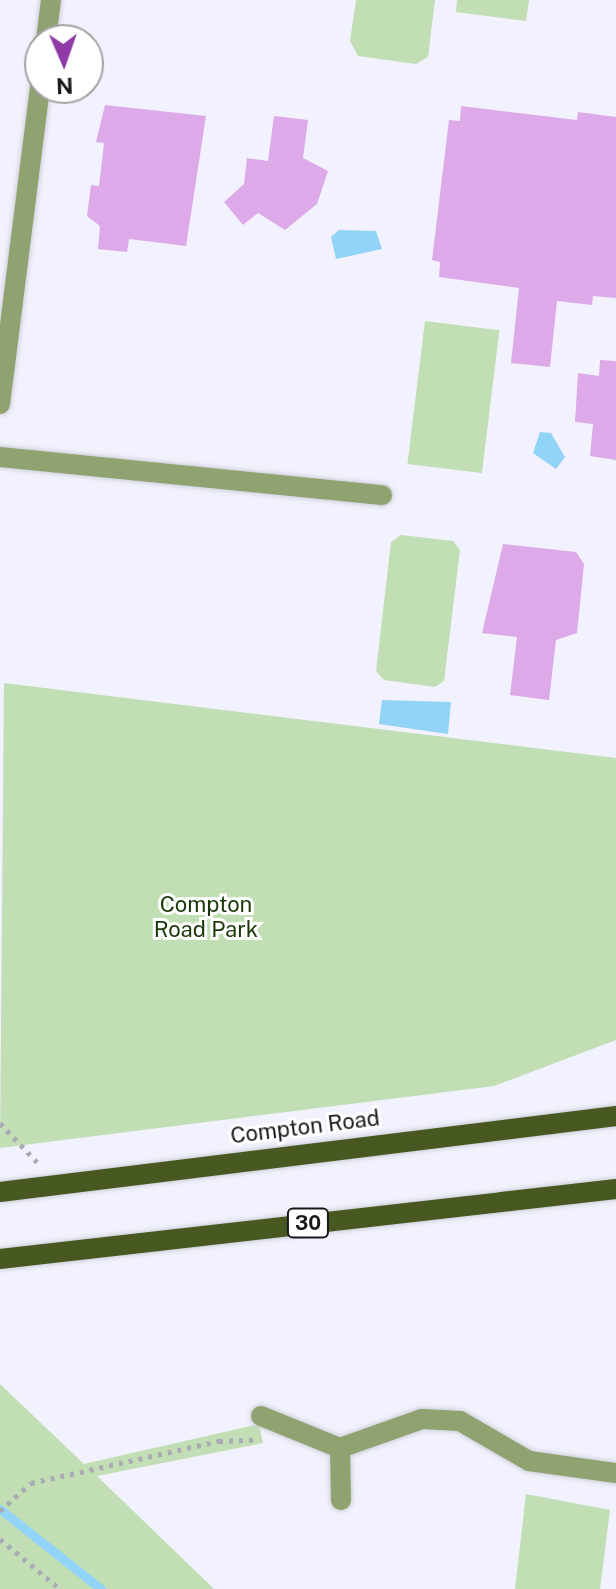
<!DOCTYPE html>
<html>
<head>
<meta charset="utf-8">
<style>
  body { margin:0 }
  #map { position:relative; width:616px; height:1589px; overflow:hidden; background:#f1f2fd; font-family:"Public Sans",sans-serif }
  div>[style] { position:absolute }
  [style*='--x'] { left:calc(var(--x)*1px); top:calc(var(--y)*1px); width:calc(var(--w)*1px); rotate:calc(var(--a)*1deg) }
  .green>* { inset:0; background:#c1deb5; transform-origin:0 0 }
  .water>* { inset:0; background:#92d3f8 }
  .stream>* { height:9px; margin:-4.5px; padding:0 4.5px; transform-origin:4.5px; border-radius:4.5px; background:#92d3f8 }
  .building>* { inset:0; background:#dda9e9 }
  .path>* { height:5px; margin-top:-2.5px; transform-origin:0; background:repeating-linear-gradient(90deg,#aaabb3 0 4px,transparent 0 10px) }
  .roads { filter:drop-shadow(0 0 2px #cecfd9) drop-shadow(0 0 2px #cecfd9) }
  .minor>* { height:20px; margin:-10px; padding:0 10px; transform-origin:10px; border-radius:10px; background:#8fa26f }
  .major>* { height:20px; margin:-10px; padding:0 10px; transform-origin:10px; border-radius:10px; background:#475920 }
  span { translate:-50% -50%; white-space:nowrap; text-align:center; line-height:1.15; -webkit-text-stroke:6px #fff; paint-order:stroke }
  .shield-label span { padding:2px 6px; background:#fff; border:2px solid; border-radius:6px; -webkit-text-stroke-width:0 }
  .shield-label { font-size:20px; color:#18191c; font-weight:700 }
  .park-label { font-size:22px; color:#1b3809 }
  .street-label { font-size:22px; color:#18191c }
  .north { position:absolute; left:24px; top:24px; width:80px; height:80px; box-sizing:border-box; background:#fff; border:2px solid #a3a3a4; border-radius:50%; rotate:178deg; font-size:22px; font-weight:700; line-height:32px; text-align:center; color:#18191c }
  .north::after { content:''; display:block; margin:auto; width:28px; height:36px; background:#903aa7; clip-path:polygon(50% 0,100% 100%,50% 72%,0 100%) }
</style>
</head>
<body>
<div id="map">
  <div class="green">
    <div style="clip-path:polygon(356px 0,435px 0,428px 57px,416px 64px,358px 56px,350px 41px)"></div>
    <div style="clip-path:polygon(457px 0,529px 0,526px 21px,456px 12px)"></div>
    <div style="left:425px;top:321px;width:75px;height:144px;rotate:7deg"></div>
    <div style="clip-path:polygon(401px 535px,453px 541px,460px 550px,444px 681px,435px 687px,384px 680px,376px 671px,391px 542px)"></div>
    <div style="clip-path:polygon(4px 683px,616px 758px,616px 1040px,494px 1086px,0 1148px)"></div>
    <div style="clip-path:polygon(0 1384px,84px 1464px,259px 1424px,263px 1443px,97px 1476px,214px 1589px,0 1589px)"></div>
    <div style="clip-path:polygon(526px 1494px,610px 1510px,600px 1589px,515px 1589px)"></div>
  </div>
  <div class="water">
    <div style="clip-path:polygon(339px 230px,376px 231px,382px 249px,336px 259px,331px 237px)"></div>
    <div style="clip-path:polygon(540px 432px,551px 433px,565px 457px,556px 469px,533px 453px)"></div>
    <div style="clip-path:polygon(382px 700px,451px 702px,448px 734px,379px 724px)"></div>
  </div>
  <div class="stream">
    <div style="--x:0;--y:1509;--w:129;--a:38.4"></div>
  </div>
  <div class="building">
    <div style="clip-path:polygon(105px 105px,206px 116px,186px 246px,129px 239px,127px 252px,98px 249px,100px 226px,87px 216px,91px 185px,99px 186px,104px 143px,96px 142px)"></div>
    <div style="clip-path:polygon(461px 106px,577px 120px,578px 112px,616px 117px,616px 298px,593px 296px,592px 305px,557px 301px,550px 367px,511px 363px,519px 288px,439px 277px,440px 262px,432px 260px,449px 120px,460px 121px)"></div>
    <div style="clip-path:polygon(274px 116px,308px 120px,303px 158px,328px 171px,317px 204px,285px 230px,258px 213px,243px 225px,224px 202px,244px 184px,247px 158px,268px 161px)"></div>
    <div style="clip-path:polygon(600px 360px,616px 361px,616px 460px,590px 456px,593px 424px,575px 422px,578px 373px,599px 376px)"></div>
    <div style="clip-path:polygon(503px 544px,576px 552px,584px 564px,577px 633px,556px 640px,549px 700px,510px 695px,517px 637px,482px 633px)"></div>
  </div>
  <div class="path">
    <div style="--x:0;--y:1123;--w:55;--a:46.5"></div>
    <div style="--x:0;--y:1511;--w:42;--a:-42.1"></div>
    <div style="--x:31;--y:1483;--w:193;--a:-12.6"></div>
    <div style="--x:219;--y:1441;--w:36;--a:-2"></div>
    <div style="--x:0;--y:1539;--w:78;--a:39.8"></div>
  </div>
  <div class="roads">
    <div class="minor">
      <div style="--x:46;--y:40;--w:40;--a:-82.9"></div>
      <div style="--x:0;--y:404;--w:320;--a:-82.8"></div>
      <div style="--x:0;--y:457;--w:384;--a:5.7"></div>
      <div style="--x:261;--y:1416;--w:85;--a:22.1"></div>
      <div style="--x:340;--y:1448;--w:52;--a:88.9"></div>
      <div style="--x:340;--y:1448;--w:87;--a:-19.5"></div>
      <div style="--x:422;--y:1419;--w:38;--a:3"></div>
      <div style="--x:460;--y:1421;--w:80;--a:30.1"></div>
      <div style="--x:529;--y:1461;--w:88;--a:7.9"></div>
    </div>
    <div class="major">
      <div style="--x:0;--y:1192;--w:621;--a:-7.03"></div>
      <div style="--x:0;--y:1259;--w:620;--a:-6.48"></div>
    </div>
  </div>
  <div class="shield-label">
    <span style="left:308px;top:1223px">30</span>
  </div>
  <div class="park-label">
    <span style="left:206px;top:917px">Compton<br>Road Park</span>
  </div>
  <div class="street-label">
    <span style="left:305px;top:1127px;rotate:-7deg">Compton Road</span>
  </div>
  <div class="north">N</div>
</div>
</body>
</html>
